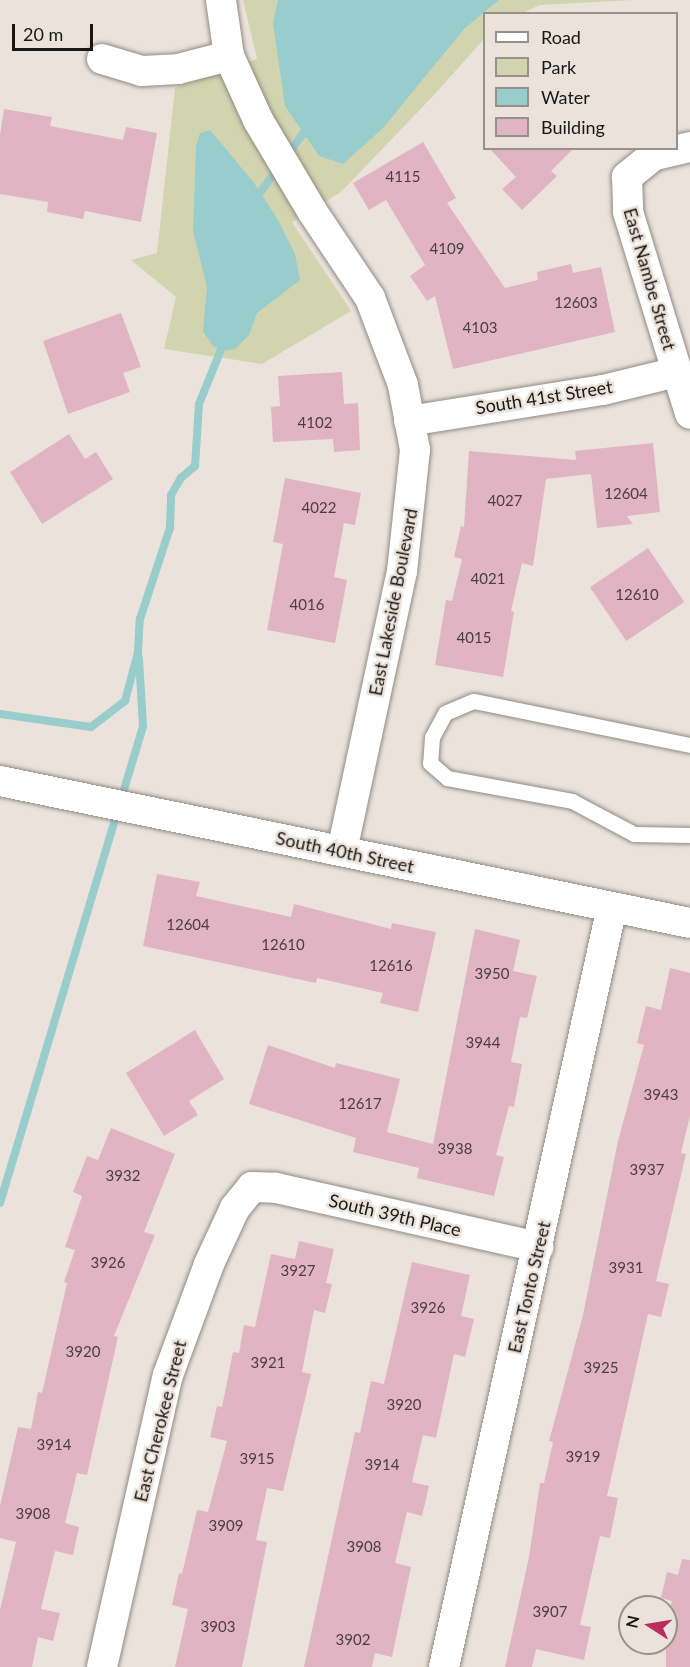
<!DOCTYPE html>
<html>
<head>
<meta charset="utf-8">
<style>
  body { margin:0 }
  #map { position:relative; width:690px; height:1667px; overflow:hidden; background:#ebe3db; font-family:Lato,sans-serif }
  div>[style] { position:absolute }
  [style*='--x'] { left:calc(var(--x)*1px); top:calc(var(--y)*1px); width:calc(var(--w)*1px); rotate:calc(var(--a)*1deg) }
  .green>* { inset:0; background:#d1d4ae }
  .water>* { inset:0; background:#98cccd }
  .stream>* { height:8px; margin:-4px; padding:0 4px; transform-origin:4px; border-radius:4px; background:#98cccd }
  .building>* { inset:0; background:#e0b4c3; transform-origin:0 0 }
  .roads { filter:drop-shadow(0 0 2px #928a83) drop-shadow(0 0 2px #928a83) }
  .lane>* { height:15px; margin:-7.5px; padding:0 7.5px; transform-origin:7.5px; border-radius:7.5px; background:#fff }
  .street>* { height:30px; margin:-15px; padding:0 15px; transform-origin:15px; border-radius:15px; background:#fff }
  span { translate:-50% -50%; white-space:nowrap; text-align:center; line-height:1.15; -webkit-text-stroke:5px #ebe3db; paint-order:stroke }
  .number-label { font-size:15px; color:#4b3e3f }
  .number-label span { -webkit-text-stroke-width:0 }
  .street-label { font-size:18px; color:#191613 }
  .legend { position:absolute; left:483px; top:12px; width:195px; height:138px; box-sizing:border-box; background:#ebe3db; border:2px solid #97918b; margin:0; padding:8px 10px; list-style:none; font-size:18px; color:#191613 }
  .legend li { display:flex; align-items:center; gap:12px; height:30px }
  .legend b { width:30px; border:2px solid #97918b }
  .north { position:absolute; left:618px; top:1595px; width:60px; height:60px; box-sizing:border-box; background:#ebe3db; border:2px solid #97918b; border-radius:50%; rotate:282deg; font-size:16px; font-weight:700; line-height:24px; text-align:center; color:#191613 }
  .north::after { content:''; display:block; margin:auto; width:21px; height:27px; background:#ba2c5c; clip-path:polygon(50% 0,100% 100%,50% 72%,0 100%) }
  .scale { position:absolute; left:12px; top:24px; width:81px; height:27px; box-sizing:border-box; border:3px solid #191613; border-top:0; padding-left:8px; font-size:18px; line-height:21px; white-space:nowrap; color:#191613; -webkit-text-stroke:4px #ebe3db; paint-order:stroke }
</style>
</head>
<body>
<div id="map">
  <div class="green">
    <div style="clip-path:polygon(243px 0,633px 0,540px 5px,522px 13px,484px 14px,484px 39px,433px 96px,341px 192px,292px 222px,351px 311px,262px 364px,164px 349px,176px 297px,131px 260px,157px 253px,175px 88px,257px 59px)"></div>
  </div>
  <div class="water">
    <div style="clip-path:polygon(278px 0,499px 0,464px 29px,383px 128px,343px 164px,319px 156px,285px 106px,273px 23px)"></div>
    <div style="clip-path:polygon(210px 130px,254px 183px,278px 220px,295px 254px,300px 280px,257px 313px,249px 335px,235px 349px,222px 351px,212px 345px,203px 331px,207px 287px,193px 231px,196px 146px,200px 133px)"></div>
  </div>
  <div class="stream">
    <div style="--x:254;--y:201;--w:95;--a:-54"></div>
    <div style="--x:0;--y:714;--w:92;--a:8.1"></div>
    <div style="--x:91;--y:727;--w:43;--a:-37.4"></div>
    <div style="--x:125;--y:701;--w:51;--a:-75.1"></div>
    <div style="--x:138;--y:652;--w:33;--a:-87"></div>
    <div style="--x:140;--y:619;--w:96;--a:-71.8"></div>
    <div style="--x:170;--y:528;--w:33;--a:-88"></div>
    <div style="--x:171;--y:495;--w:20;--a:-60"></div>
    <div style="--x:181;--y:478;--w:18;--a:-41"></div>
    <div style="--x:195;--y:466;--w:62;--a:-86.3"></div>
    <div style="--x:199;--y:404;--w:67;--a:-68"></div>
    <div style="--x:0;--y:1203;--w:498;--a:-73.3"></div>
    <div style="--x:143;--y:726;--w:68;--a:-93.4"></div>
  </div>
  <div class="building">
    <div style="clip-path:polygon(4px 109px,52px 117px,50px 126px,123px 140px,126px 127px,157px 133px,141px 222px,85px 211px,83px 219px,47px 212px,48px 202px,0 194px,0 135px)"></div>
    <div style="clip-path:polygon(423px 142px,456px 198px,447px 203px,505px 288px,538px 280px,537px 272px,571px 264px,573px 273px,601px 267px,615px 332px,453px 369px,435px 296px,427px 301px,410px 276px,425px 265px,386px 200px,369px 210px,353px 183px)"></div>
    <div style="clip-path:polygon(489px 148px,574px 148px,551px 171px,557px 176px,522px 210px,502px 189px,516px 177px)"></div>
    <div style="clip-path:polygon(121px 313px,141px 367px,123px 373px,130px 392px,68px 414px,43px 341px)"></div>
    <div style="clip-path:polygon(342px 372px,344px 404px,358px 403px,360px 450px,334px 452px,333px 439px,273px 442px,271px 407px,280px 406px,278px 376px)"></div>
    <div style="clip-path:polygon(69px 434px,85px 459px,96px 452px,113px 479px,42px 524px,10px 472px)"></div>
    <div style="clip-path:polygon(653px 443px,660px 512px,627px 516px,633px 524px,597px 528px,591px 474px,546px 479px,533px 566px,522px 563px,511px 611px,514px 612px,503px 677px,435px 665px,446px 600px,452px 601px,462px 559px,454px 557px,461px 526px,464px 527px,469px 451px,576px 460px,575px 451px)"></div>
    <div style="clip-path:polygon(285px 478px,361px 493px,355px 525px,344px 523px,334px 577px,347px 580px,335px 643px,267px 630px,283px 544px,273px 542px)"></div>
    <div style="left:648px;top:548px;width:65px;height:70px;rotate:56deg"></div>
    <div style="clip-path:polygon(157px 874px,200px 882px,196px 896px,291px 917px,294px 904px,391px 929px,392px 923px,436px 932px,418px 1012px,380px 1003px,383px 993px,317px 978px,316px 983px,143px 946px)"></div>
    <div style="clip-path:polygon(475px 929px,520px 940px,513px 971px,537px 976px,527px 1018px,520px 1017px,511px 1062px,522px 1064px,514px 1107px,509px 1106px,496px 1155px,504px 1157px,494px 1196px,417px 1178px,419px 1168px,353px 1152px,356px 1138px,249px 1104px,268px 1045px,335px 1068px,336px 1063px,400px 1079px,387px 1132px,433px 1144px)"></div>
    <div style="clip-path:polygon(670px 968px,690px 973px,690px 1116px,681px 1153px,686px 1154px,656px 1281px,669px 1284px,661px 1317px,648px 1314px,607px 1496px,618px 1498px,610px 1538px,600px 1536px,580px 1625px,591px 1627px,584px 1660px,536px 1649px,532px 1667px,505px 1667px,529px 1557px,540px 1483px,544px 1483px,553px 1442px,549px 1441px,583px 1315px,618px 1141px,644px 1045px,637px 1043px,646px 1006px,661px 1010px)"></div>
    <div style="clip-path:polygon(195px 1030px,224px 1079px,189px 1101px,198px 1115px,164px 1136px,126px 1073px)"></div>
    <div style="clip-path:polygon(111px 1128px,175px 1154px,144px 1232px,155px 1235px,114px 1336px,118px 1337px,87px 1475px,77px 1473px,65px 1523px,79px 1527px,73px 1555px,55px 1551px,41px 1609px,60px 1613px,53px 1641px,38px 1637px,32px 1667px,0 1667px,0 1610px,16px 1542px,0 1538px,0 1506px,18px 1427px,31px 1429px,38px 1392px,42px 1393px,67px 1283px,64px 1282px,75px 1250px,65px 1247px,82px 1196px,73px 1192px,87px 1156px,98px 1160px)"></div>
    <div style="clip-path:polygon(299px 1241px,334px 1249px,326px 1283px,332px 1284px,325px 1313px,314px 1310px,302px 1372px,311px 1374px,283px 1491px,267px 1488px,256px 1540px,267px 1542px,242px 1667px,175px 1667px,188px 1609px,172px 1605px,179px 1573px,182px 1574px,197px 1510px,208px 1512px,227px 1441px,210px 1437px,217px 1406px,222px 1407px,233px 1352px,239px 1353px,244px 1325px,255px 1327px,271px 1254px,295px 1259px)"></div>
    <div style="clip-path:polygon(412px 1262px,470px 1275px,461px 1316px,474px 1319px,465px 1357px,454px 1354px,436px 1438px,423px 1435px,412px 1482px,429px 1486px,422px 1516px,407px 1512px,395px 1563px,411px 1567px,392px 1657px,375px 1653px,372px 1667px,304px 1667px,355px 1432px,360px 1433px,371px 1381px,384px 1384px)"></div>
    <div style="clip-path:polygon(682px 1559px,690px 1560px,690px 1667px,666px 1667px,666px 1623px,672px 1601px,661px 1598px,667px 1572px,678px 1575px)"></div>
  </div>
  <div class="roads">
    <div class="lane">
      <div style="--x:690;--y:745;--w:221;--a:-168.5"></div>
      <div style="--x:473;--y:701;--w:30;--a:157"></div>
      <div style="--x:445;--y:713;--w:27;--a:118"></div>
      <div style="--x:432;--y:737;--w:26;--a:94"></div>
      <div style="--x:430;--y:763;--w:23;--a:41"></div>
      <div style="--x:447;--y:778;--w:127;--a:10.4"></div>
      <div style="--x:572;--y:801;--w:70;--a:28"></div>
      <div style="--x:634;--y:834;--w:56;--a:1"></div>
    </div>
    <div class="street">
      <div style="--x:221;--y:0;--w:57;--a:81.9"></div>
      <div style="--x:229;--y:56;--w:70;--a:65.6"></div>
      <div style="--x:258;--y:120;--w:106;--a:59.3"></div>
      <div style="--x:312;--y:211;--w:105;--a:56.3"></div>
      <div style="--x:370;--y:298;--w:93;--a:69.2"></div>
      <div style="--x:403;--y:385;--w:66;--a:79.5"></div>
      <div style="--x:415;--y:450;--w:122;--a:96.1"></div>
      <div style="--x:402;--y:571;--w:286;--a:102.1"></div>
      <div style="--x:102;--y:59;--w:42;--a:16.7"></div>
      <div style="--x:142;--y:71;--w:36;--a:-3"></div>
      <div style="--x:178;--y:69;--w:53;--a:-14.3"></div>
      <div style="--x:690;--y:147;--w:37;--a:167"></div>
      <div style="--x:654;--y:155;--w:35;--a:141"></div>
      <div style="--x:627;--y:177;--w:35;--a:88"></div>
      <div style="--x:628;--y:212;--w:211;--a:72.9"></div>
      <div style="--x:409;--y:421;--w:196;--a:-9.1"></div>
      <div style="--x:603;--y:390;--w:76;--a:-13.7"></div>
      <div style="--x:0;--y:781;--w:704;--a:11.63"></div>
      <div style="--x:102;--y:1667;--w:299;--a:-77.3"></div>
      <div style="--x:168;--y:1375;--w:118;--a:-69.7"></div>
      <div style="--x:209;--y:1264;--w:62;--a:-65.1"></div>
      <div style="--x:235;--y:1208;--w:27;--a:-51"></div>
      <div style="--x:252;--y:1187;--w:24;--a:2"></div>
      <div style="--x:276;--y:1188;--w:269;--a:12.7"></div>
      <div style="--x:444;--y:1667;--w:778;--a:-77.54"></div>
    </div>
  </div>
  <div class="number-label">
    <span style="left:403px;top:177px">4115</span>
    <span style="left:447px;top:249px">4109</span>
    <span style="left:576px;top:303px">12603</span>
    <span style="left:480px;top:328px">4103</span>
    <span style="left:315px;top:423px">4102</span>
    <span style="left:626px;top:494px">12604</span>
    <span style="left:505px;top:501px">4027</span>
    <span style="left:319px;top:508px">4022</span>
    <span style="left:488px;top:579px">4021</span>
    <span style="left:637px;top:595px">12610</span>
    <span style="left:307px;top:605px">4016</span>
    <span style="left:474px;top:638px">4015</span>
    <span style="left:188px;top:925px">12604</span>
    <span style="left:283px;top:945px">12610</span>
    <span style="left:391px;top:966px">12616</span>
    <span style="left:492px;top:974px">3950</span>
    <span style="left:483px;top:1043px">3944</span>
    <span style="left:661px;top:1095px">3943</span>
    <span style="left:360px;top:1104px">12617</span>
    <span style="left:455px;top:1149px">3938</span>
    <span style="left:647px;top:1170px">3937</span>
    <span style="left:123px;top:1176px">3932</span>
    <span style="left:108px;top:1263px">3926</span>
    <span style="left:626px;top:1268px">3931</span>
    <span style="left:298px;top:1271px">3927</span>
    <span style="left:428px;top:1308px">3926</span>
    <span style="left:83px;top:1352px">3920</span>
    <span style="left:268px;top:1363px">3921</span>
    <span style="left:601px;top:1368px">3925</span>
    <span style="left:404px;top:1405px">3920</span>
    <span style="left:54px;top:1445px">3914</span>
    <span style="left:583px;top:1457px">3919</span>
    <span style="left:257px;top:1459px">3915</span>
    <span style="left:382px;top:1465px">3914</span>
    <span style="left:33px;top:1514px">3908</span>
    <span style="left:226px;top:1526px">3909</span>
    <span style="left:364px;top:1547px">3908</span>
    <span style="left:550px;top:1612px">3907</span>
    <span style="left:218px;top:1627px">3903</span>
    <span style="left:353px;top:1640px">3902</span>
  </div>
  <div class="street-label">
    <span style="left:650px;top:279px;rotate:74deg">East Nambe Street</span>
    <span style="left:544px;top:397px;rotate:-9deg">South 41st Street</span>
    <span style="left:393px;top:602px;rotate:-79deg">East Lakeside Boulevard</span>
    <span style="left:345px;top:852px;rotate:12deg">South 40th Street</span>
    <span style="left:395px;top:1215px;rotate:13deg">South 39th Place</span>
    <span style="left:529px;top:1287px;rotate:-77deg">East Tonto Street</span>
    <span style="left:160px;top:1421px;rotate:-76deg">East Cherokee Street</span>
  </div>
  <ul class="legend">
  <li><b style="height:8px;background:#fff"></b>Road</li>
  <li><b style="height:16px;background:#d1d4ae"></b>Park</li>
  <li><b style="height:16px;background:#98cccd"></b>Water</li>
  <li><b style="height:16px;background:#e0b4c3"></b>Building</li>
  </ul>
  <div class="north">N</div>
  <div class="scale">20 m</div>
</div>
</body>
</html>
